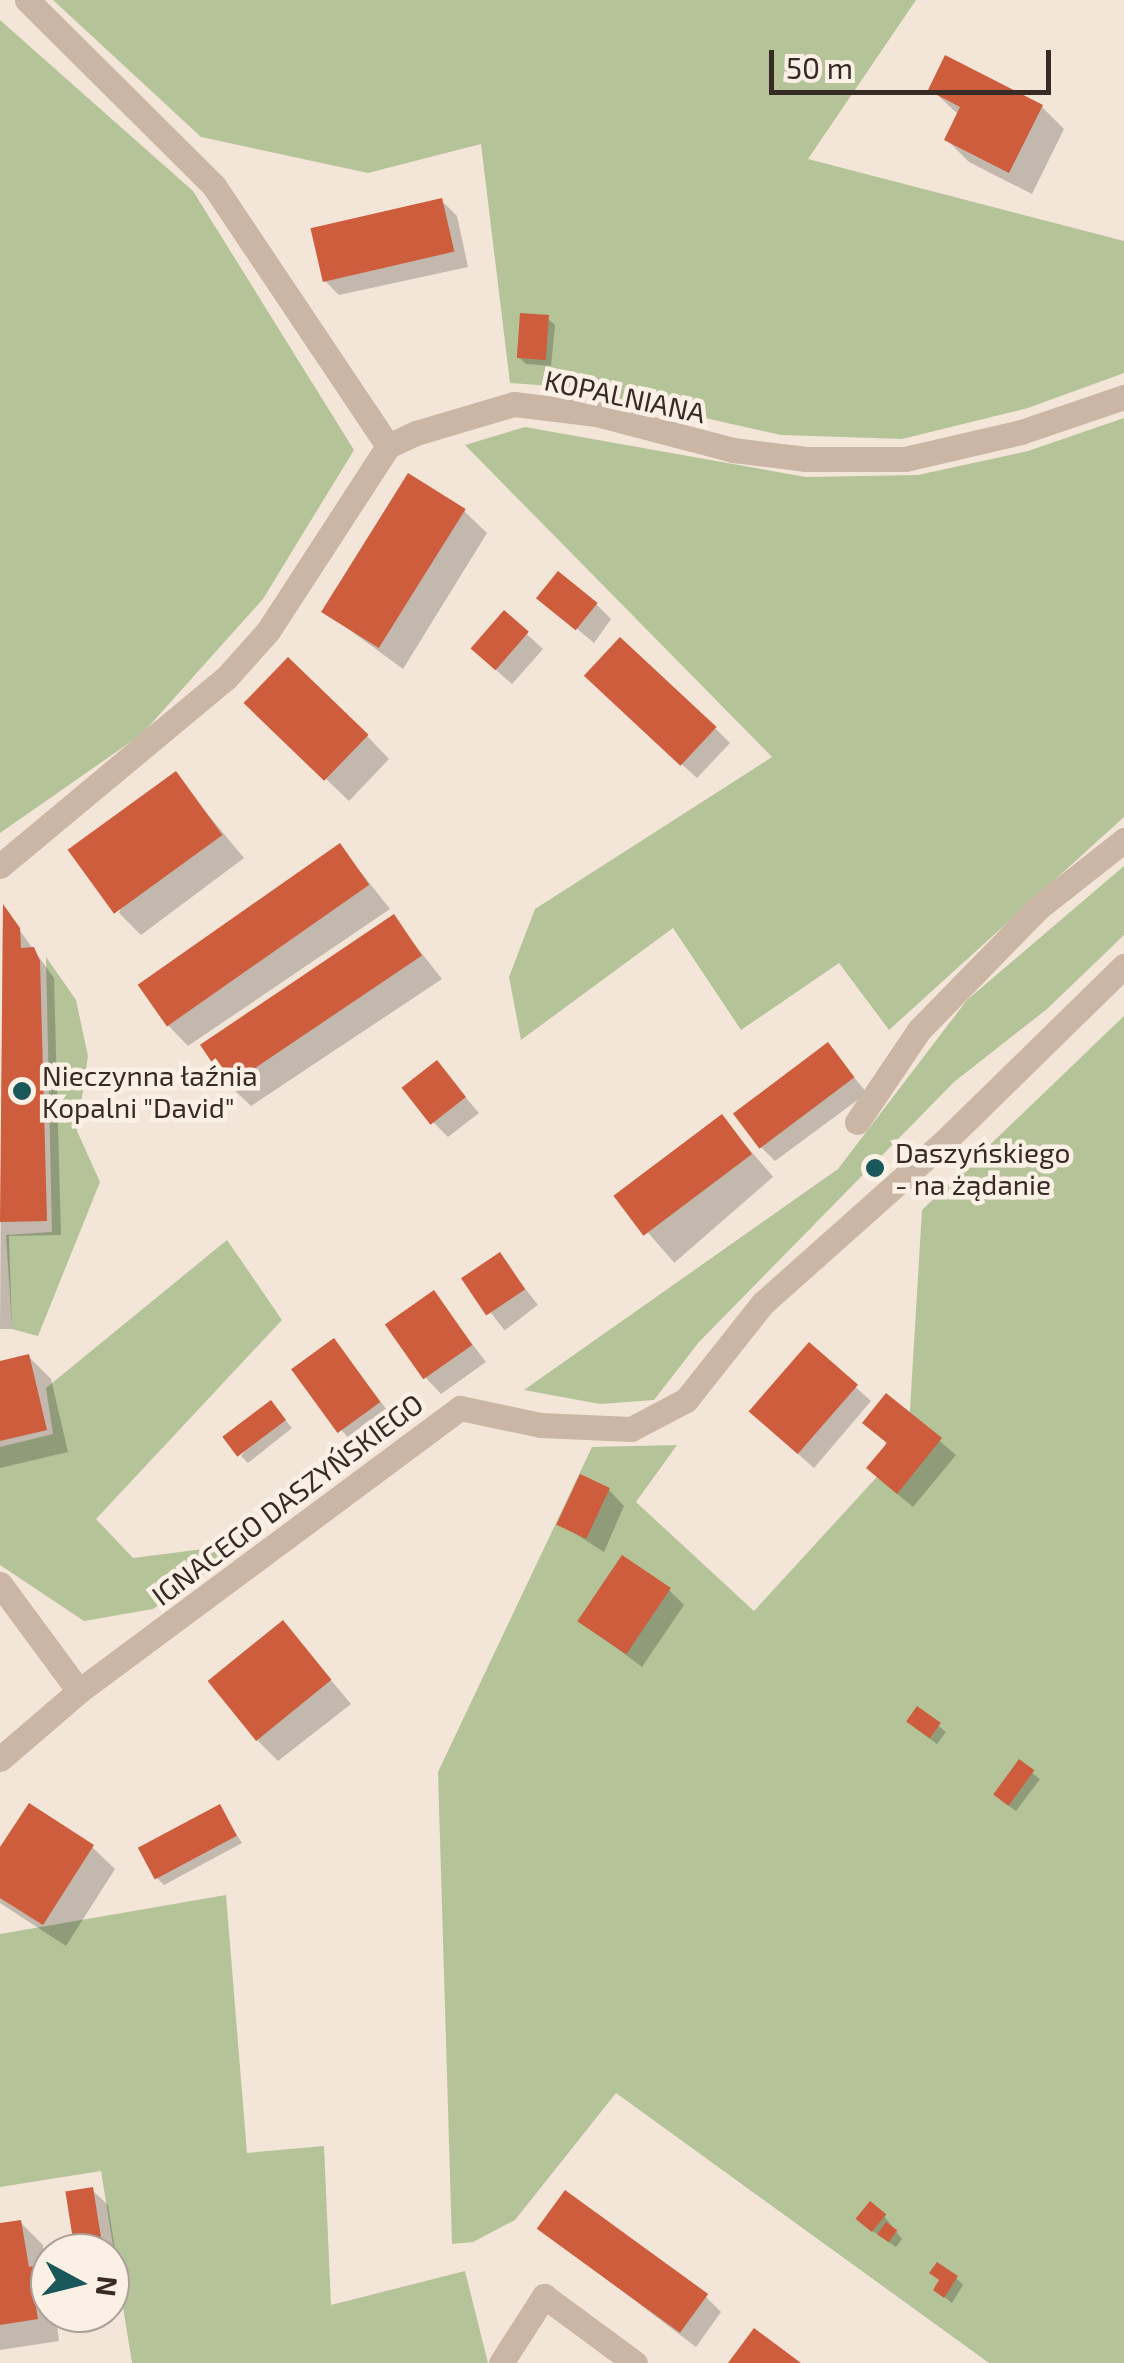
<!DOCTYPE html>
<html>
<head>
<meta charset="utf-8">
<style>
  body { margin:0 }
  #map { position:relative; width:1124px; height:2363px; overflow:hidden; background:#f3e6d9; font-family:"Exo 2",sans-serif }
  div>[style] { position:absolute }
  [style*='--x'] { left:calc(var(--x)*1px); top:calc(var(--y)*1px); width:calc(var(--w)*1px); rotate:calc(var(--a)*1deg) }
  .green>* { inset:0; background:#b5c398 }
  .shadow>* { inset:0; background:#0003; transform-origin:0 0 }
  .building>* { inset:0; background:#cd5d3d; transform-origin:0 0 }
  .pedestrian>* { height:25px; margin:-12.5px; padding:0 12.5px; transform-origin:12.5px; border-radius:12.5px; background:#cbb6a5 }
  .minor>* { height:25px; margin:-12.5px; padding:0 12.5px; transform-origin:12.5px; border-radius:12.5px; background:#cbb6a5 }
  .dots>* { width:28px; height:28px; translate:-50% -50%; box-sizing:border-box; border:5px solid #faf0e6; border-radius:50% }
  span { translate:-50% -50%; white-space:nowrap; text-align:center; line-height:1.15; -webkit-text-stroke:9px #faf0e6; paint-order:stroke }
  .street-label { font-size:28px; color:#372b26 }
  .poi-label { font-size:28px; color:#372b26 }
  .left { translate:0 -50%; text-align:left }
  .north { position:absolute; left:30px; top:2233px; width:100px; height:100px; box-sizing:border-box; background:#faf0e6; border:2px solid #aca199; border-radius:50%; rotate:97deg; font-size:28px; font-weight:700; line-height:40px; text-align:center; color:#372b26 }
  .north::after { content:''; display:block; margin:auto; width:35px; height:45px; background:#1a575a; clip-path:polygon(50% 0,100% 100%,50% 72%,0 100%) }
  .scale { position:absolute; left:769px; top:50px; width:282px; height:45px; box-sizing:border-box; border:5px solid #372b26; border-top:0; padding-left:12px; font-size:30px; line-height:35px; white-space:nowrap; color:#372b26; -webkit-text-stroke:8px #faf0e6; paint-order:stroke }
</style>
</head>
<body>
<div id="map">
  <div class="green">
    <div style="clip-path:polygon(53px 0,916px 0,808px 159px,1124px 241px,1124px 373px,1028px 408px,902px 439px,781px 435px,567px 387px,510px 383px,481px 144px,368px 173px,201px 137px)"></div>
    <div style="clip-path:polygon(0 20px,193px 191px,354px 450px,263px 599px,142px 734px,0 833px)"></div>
    <div style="clip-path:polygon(1124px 418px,1124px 817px,889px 1030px,839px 963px,741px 1030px,673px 928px,521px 1040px,509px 977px,535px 909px,772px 757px,465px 445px,525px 427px,806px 477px,918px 475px,1028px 451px)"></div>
    <div style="clip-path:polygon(1124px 866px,1124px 935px,1047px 1009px,954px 1082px,699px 1342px,654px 1400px,600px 1404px,524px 1390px,838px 1169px,967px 1000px)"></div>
    <div style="clip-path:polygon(46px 957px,76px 1000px,88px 1056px,77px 1131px,100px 1182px,38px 1336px,12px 1329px,6px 1235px,52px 1232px)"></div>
    <div style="clip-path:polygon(1124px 1016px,1124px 2363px,989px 2363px,616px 2093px,515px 2220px,473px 2242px,452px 2244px,438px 1772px,592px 1447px,677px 1445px,636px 1502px,754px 1611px,908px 1443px,922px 1210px)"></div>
    <div style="clip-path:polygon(227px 1240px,282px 1320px,96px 1519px,133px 1558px,250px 1543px,153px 1609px,84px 1621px,0 1565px,0 1447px,53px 1434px,46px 1388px)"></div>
    <div style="clip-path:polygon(226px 1895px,247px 2153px,324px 2146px,331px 2305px,465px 2271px,488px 2363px,132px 2363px,101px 2171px,0 2187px,0 1934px)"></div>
  </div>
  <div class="shadow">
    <div style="clip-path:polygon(931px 89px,1042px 107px,1064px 129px,1032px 194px,969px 162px,947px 140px,959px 115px)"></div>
    <div style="clip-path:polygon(441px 200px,457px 216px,468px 267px,339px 295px,324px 280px)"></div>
    <div style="clip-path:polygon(547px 318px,555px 325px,551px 366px,526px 364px,519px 357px)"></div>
    <div style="clip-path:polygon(464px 511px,487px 533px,403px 669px,325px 612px)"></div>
    <div style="clip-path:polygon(540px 598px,596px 604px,611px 619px,594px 643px)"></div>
    <div style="clip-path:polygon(504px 613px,543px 649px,512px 684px,488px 663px)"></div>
    <div style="clip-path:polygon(602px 691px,715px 728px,730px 743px,697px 778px)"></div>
    <div style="clip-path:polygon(270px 725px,367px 736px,389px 759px,349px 801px)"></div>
    <div style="clip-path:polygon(175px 775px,244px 858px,141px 935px,119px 913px)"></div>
    <div style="clip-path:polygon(340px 846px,390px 909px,188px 1046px,166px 1023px)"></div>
    <div style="clip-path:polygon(3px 907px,54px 978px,61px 1235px,9px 1236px,12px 1329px,0 1329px)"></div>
    <div style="clip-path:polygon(393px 917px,442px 979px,251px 1106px,228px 1084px)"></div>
    <div style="clip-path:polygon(828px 1046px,867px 1093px,775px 1161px,760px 1146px)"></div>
    <div style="clip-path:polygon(437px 1064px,479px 1113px,448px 1137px,433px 1122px)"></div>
    <div style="left:722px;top:1118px;width:78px;height:131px;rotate:49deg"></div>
    <div style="left:499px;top:1255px;width:63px;height:42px;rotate:52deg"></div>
    <div style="clip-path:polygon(434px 1294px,486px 1362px,441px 1394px,426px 1378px)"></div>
    <div style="left:334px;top:1342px;width:96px;height:48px;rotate:52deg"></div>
    <div style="clip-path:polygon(809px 1345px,871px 1401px,814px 1468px,767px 1427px)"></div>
    <div style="clip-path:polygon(28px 1356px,51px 1379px,68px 1452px,0 1468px,0 1363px)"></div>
    <div style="clip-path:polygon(887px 1396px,956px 1455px,913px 1507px,884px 1483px)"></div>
    <div style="clip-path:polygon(277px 1410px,292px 1428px,248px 1463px,241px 1456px)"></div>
    <div style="clip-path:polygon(609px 1490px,624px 1506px,604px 1552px,560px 1524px)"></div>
    <div style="clip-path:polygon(669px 1590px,684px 1605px,642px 1667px,580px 1621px)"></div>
    <div style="clip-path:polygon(283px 1623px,351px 1704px,278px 1761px,256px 1739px)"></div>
    <div style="clip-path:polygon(918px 1709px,946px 1732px,937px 1744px,915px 1728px)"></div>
    <div style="clip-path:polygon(1019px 1763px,1040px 1779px,1016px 1811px,1003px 1802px)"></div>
    <div style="clip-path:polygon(219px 1807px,242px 1843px,164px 1885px,157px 1878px)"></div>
    <div style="clip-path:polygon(92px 1847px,115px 1869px,66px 1946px,0 1903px,0 1852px)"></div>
    <div style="clip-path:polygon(92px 2190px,108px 2205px,121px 2286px,110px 2288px,110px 2253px,77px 2253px)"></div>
    <div style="clip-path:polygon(884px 2216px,902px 2239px,896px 2247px,865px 2226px)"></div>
    <div style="clip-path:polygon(20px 2222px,43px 2245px,50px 2313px,63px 2315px,56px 2317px,59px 2341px,0 2350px,0 2226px)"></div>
    <div style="clip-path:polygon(540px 2229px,706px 2297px,721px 2312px,696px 2347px)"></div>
    <div style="clip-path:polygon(956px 2278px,963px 2285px,952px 2303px,943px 2296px)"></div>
  </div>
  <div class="building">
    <div style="clip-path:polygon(945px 55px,1043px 105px,1009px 173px,944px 140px,960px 107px,928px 90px)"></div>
    <div style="left:442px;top:198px;width:55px;height:135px;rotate:77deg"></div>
    <div style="left:520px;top:313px;width:29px;height:45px;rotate:4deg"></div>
    <div style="left:408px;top:473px;width:68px;height:164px;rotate:32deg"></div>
    <div style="left:558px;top:571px;width:51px;height:35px;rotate:39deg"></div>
    <div style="left:504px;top:610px;width:33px;height:51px;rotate:41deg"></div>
    <div style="left:620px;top:637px;width:132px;height:53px;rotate:43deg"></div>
    <div style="left:288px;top:657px;width:112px;height:64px;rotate:44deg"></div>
    <div style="left:176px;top:771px;width:79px;height:134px;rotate:54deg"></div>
    <div style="left:340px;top:843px;width:51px;height:247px;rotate:55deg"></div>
    <div style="clip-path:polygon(3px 904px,20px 928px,21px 948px,34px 947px,40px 961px,47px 1221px,0 1222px)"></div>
    <div style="left:394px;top:914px;width:50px;height:234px;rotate:56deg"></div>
    <div style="left:828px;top:1042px;width:44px;height:119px;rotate:53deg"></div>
    <div style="left:437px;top:1060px;width:47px;height:45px;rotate:52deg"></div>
    <div style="left:722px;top:1114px;width:50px;height:136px;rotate:53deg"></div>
    <div style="left:500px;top:1252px;width:45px;height:47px;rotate:56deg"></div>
    <div style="left:434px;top:1290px;width:67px;height:60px;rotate:55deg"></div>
    <div style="left:334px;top:1338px;width:79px;height:53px;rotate:54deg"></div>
    <div style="left:809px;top:1342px;width:65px;height:92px;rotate:41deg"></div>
    <div style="clip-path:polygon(29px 1354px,47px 1430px,0 1441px,0 1361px)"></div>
    <div style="clip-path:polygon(886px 1393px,942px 1438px,897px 1494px,866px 1468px,887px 1443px,862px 1423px)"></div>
    <div style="left:271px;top:1400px;width:25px;height:61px;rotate:53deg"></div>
    <div style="left:580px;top:1474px;width:33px;height:56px;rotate:25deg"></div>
    <div style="left:622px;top:1555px;width:59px;height:80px;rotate:34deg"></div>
    <div style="left:283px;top:1620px;width:77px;height:97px;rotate:51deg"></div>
    <div style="left:917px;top:1706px;width:29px;height:19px;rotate:35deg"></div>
    <div style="left:1019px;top:1759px;width:19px;height:44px;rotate:36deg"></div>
    <div style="clip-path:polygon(29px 1803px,94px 1845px,43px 1925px,0 1898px,0 1847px)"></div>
    <div style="left:220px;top:1804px;width:36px;height:93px;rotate:62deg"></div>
    <div style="left:93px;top:2187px;width:67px;height:28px;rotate:81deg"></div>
    <div style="left:565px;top:2190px;width:177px;height:48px;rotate:36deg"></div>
    <div style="left:870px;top:2201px;width:21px;height:23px;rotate:39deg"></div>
    <div style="clip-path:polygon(21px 2220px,29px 2267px,37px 2265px,42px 2293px,34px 2295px,38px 2319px,0 2325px,0 2223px)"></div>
    <div style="left:886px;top:2222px;width:14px;height:15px;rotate:36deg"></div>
    <div style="clip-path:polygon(937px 2262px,958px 2276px,944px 2298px,933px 2290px,939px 2280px,929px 2273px)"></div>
    <div style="clip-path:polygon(754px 2328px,801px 2363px,728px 2363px)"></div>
  </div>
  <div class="pedestrian">
    <div style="--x:857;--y:1122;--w:111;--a:-56"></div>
    <div style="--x:919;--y:1030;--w:170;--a:-45.7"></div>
    <div style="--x:1038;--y:908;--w:110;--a:-38.3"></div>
  </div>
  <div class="minor">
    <div style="--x:27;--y:0;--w:264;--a:44.8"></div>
    <div style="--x:214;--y:186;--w:313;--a:56.2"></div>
    <div style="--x:0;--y:866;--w:294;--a:-39.8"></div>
    <div style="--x:226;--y:678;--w:63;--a:-48.2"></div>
    <div style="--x:268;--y:631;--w:221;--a:-57"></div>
    <div style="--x:388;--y:446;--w:31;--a:-25"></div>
    <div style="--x:416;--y:433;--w:102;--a:-16.5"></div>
    <div style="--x:514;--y:404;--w:83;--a:7"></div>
    <div style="--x:596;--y:414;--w:142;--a:14.7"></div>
    <div style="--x:733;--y:450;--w:74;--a:7"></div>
    <div style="--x:806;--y:459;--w:99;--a:0"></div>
    <div style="--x:905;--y:459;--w:119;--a:-13.1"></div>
    <div style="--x:1021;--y:432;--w:109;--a:-18.8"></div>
    <div style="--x:0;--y:1584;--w:133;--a:53.6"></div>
    <div style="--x:0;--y:1759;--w:104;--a:-40.7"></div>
    <div style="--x:79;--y:1691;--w:475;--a:-36.6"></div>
    <div style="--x:460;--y:1408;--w:83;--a:11.9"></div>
    <div style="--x:541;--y:1425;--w:90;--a:2.5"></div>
    <div style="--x:631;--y:1429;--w:62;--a:-27.8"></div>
    <div style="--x:686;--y:1400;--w:124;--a:-51.6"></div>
    <div style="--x:763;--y:1303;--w:242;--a:-41.7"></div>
    <div style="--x:944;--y:1142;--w:252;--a:-44.4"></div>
    <div style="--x:501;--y:2363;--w:80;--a:-57.3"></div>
    <div style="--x:544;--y:2296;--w:113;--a:36.4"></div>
  </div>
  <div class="dots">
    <div style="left:22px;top:1091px;background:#1a575a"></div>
    <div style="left:875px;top:1168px;background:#1a575a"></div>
  </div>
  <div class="street-label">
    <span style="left:625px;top:396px;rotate:12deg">KOPALNIANA</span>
    <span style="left:287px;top:1499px;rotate:-37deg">IGNACEGO DASZYŃSKIEGO</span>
  </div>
  <div class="poi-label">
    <span class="left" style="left:42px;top:1091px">Nieczynna łaźnia<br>Kopalni "David"</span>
    <span class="left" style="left:895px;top:1168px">Daszyńskiego<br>- na żądanie</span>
  </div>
  <div class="north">N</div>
  <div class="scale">50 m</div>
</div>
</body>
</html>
